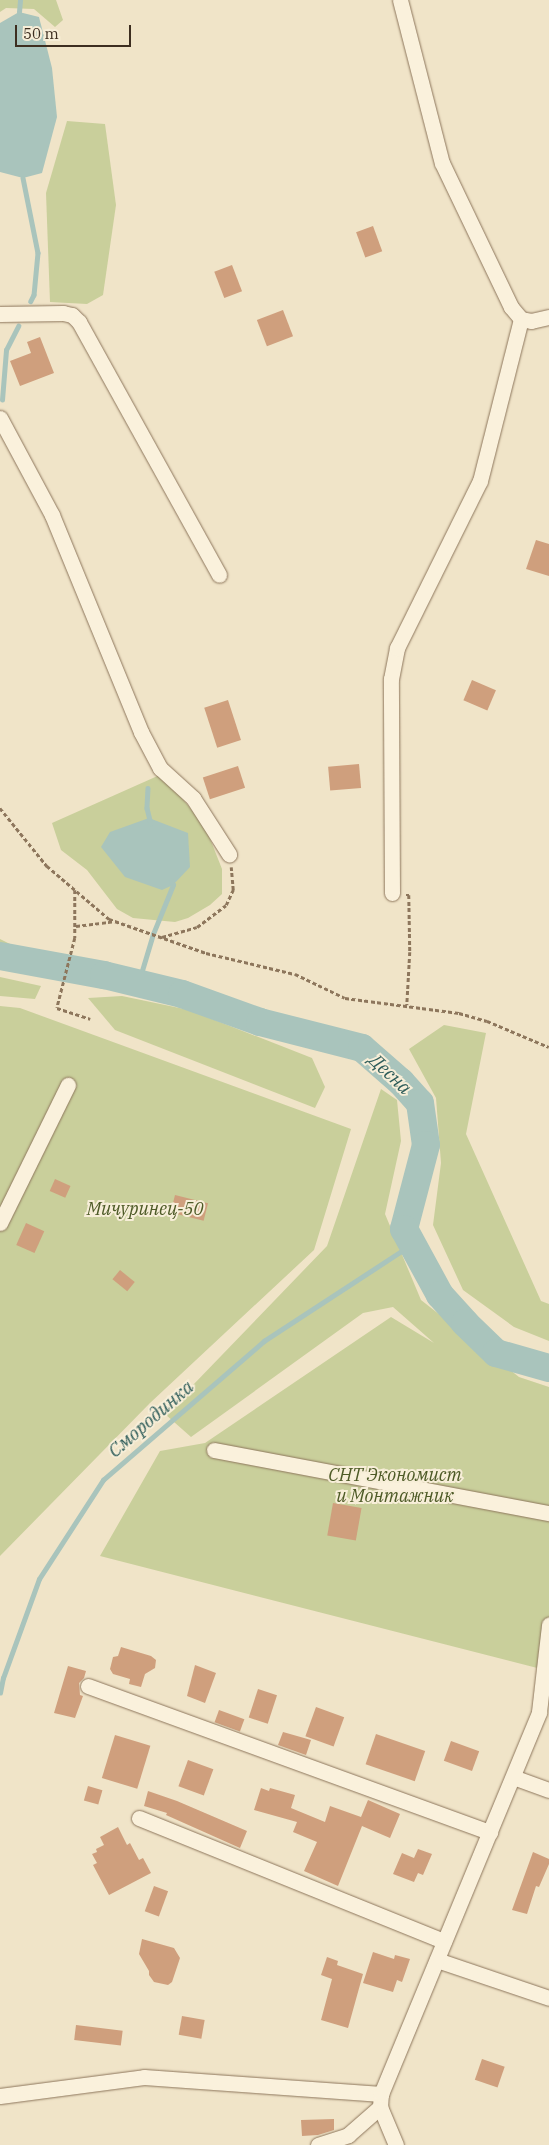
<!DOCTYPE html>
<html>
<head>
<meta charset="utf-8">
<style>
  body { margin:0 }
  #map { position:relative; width:549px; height:2145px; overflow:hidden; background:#f0e4c8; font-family:"IBM Plex Serif",serif }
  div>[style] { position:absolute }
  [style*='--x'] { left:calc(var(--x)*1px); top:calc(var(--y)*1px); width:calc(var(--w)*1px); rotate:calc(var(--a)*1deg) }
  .green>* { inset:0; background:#c9cf9b }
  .water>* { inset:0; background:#a9c4bc }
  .stream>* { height:4.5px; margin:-2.25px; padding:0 2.25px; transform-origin:2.25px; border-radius:2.25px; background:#a9c4bc }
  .river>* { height:28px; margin:-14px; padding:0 14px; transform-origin:14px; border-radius:14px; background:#a9c4bc }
  .building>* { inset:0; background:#cf9f7d; transform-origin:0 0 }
  .path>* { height:2.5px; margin-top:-1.25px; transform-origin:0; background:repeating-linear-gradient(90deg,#8d765c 0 4px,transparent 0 6.5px) }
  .roads { filter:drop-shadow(0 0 1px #8d765c) drop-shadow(0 0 1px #8d765c) }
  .minor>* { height:15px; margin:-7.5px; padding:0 7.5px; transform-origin:7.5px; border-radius:7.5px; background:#faf1dc }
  span { translate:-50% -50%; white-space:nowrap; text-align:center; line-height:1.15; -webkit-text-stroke:4px #f7eed8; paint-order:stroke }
  .park-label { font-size:18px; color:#4d5a26; font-style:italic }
  .water-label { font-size:19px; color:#2f5d5a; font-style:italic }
  .scale { position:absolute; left:15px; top:25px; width:116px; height:22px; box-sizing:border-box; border:2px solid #3d2e20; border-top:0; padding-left:6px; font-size:15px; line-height:18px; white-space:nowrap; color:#3d2e20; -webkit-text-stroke:4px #f7eed8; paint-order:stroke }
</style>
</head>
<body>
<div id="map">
  <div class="green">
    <div style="clip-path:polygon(0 0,56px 0,63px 20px,55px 27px,34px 9px,6px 8px,0 12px)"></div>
    <div style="clip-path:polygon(67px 121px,105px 124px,116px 205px,103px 295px,87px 304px,50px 302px,46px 193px)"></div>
    <div style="clip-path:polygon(162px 774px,205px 826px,222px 869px,222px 894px,210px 905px,188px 918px,175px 922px,133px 918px,117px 909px,87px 870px,61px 850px,52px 823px)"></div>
    <div style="clip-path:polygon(0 939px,30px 954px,34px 970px,0 963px)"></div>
    <div style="clip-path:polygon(0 977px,41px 986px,35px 999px,0 996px)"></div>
    <div style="clip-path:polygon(122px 996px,189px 1010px,312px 1058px,325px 1087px,315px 1108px,115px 1030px,88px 998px)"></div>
    <div style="clip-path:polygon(0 1006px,20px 1008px,351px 1129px,314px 1250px,150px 1403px,0 1556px)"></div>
    <div style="clip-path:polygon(444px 1025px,486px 1033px,466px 1134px,541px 1301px,549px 1304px,549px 1341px,514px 1327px,463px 1290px,433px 1225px,441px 1163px,436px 1098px,409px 1049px)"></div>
    <div style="clip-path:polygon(381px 1089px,397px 1100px,401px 1141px,385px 1214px,421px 1300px,519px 1377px,549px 1387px,549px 1671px,100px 1556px,160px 1451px,205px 1443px,391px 1317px,434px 1343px,393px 1307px,363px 1313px,191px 1437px,165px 1414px,327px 1246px)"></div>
  </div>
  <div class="water">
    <div style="clip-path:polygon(19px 12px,39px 17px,52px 68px,57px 117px,42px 173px,23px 178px,0 172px,0 23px)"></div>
    <div style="clip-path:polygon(149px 818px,188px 833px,190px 867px,173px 885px,162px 890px,125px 877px,101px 847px,110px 832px)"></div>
  </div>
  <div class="stream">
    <div style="--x:19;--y:12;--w:12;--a:-85"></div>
    <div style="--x:23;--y:178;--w:76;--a:78.7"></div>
    <div style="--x:38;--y:253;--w:42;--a:95.4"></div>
    <div style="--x:34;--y:295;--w:7;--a:117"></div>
    <div style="--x:2;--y:400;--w:50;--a:-85.4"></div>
    <div style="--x:6;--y:350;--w:27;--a:-63"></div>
    <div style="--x:148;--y:788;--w:20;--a:93"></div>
    <div style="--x:147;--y:808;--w:16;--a:76"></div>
    <div style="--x:138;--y:984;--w:52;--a:-73.3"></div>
    <div style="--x:153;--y:934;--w:53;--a:-67.8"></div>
    <div style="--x:173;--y:885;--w:4;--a:-117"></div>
    <div style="--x:0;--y:1693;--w:15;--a:-79"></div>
    <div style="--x:3;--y:1678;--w:105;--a:-70"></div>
    <div style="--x:39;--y:1579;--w:118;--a:-57.1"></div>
    <div style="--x:103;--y:1480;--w:213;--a:-40.8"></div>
    <div style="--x:264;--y:1341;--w:177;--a:-33.2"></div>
  </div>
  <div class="river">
    <div style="--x:0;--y:956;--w:106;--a:10.4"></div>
    <div style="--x:104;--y:975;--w:80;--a:13.7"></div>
    <div style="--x:182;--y:994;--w:83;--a:19.7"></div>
    <div style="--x:260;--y:1022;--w:105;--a:14.3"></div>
    <div style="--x:362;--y:1048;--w:52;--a:41.1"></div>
    <div style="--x:401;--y:1082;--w:28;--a:48"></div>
    <div style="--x:420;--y:1103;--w:42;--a:81.9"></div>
    <div style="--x:426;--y:1145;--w:87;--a:104.7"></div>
    <div style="--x:404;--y:1229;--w:75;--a:61.4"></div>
    <div style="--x:440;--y:1295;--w:38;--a:48"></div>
    <div style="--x:465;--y:1323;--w:43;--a:44.1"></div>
    <div style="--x:496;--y:1353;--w:55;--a:15.8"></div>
  </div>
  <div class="building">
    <div style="left:373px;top:226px;width:27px;height:18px;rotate:70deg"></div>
    <div style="left:232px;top:265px;width:28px;height:19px;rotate:69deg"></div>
    <div style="left:283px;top:310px;width:28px;height:28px;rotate:69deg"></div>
    <div style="clip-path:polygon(40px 337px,54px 373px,20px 386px,10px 361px,31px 353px,27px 342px)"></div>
    <div style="clip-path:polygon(536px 540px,549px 544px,549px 576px,526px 569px)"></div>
    <div style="left:472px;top:680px;width:26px;height:22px;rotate:23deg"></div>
    <div style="left:228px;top:700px;width:42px;height:25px;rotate:72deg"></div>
    <div style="left:359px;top:764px;width:24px;height:31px;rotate:85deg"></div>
    <div style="left:238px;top:766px;width:23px;height:37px;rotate:72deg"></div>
    <div style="left:55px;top:1179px;width:17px;height:13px;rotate:24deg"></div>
    <div style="left:175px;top:1195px;width:34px;height:18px;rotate:14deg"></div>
    <div style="left:26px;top:1223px;width:20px;height:24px;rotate:24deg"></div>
    <div style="left:120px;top:1270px;width:19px;height:12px;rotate:39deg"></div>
    <div style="left:333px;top:1503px;width:29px;height:33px;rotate:10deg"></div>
    <div style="clip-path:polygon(121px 1647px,151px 1656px,156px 1660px,155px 1668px,145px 1674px,141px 1687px,129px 1684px,130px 1679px,113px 1674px,110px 1669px,113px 1657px,118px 1656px)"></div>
    <div style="clip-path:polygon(195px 1665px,216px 1673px,205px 1703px,187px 1696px)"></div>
    <div style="clip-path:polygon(68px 1666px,86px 1671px,84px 1678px,79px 1683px,80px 1695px,83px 1696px,75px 1718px,54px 1713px)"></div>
    <div style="left:258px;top:1689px;width:20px;height:30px;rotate:18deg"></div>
    <div style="left:316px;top:1707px;width:30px;height:31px;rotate:20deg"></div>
    <div style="left:219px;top:1710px;width:27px;height:13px;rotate:20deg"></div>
    <div style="clip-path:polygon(283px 1732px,311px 1740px,306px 1755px,278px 1745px)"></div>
    <div style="left:376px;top:1734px;width:52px;height:32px;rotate:19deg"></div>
    <div style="left:115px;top:1735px;width:37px;height:45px;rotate:17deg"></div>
    <div style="left:451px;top:1741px;width:30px;height:21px;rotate:20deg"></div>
    <div style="left:188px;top:1760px;width:27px;height:28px;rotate:20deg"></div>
    <div style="left:88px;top:1786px;width:15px;height:15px;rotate:16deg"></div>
    <div style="clip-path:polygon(261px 1788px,269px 1791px,270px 1788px,295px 1795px,291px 1808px,325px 1822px,330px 1806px,361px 1817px,368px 1800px,400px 1814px,390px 1838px,362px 1826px,338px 1886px,304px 1871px,317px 1842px,293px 1832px,297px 1822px,254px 1810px)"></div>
    <div style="clip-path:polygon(148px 1791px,177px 1801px,247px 1831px,240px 1848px,166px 1815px,167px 1813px,144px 1806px)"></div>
    <div style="clip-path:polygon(118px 1827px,127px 1845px,130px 1843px,139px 1860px,143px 1858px,151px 1873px,109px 1895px,93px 1865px,97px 1863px,92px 1854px,97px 1852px,96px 1849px,104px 1845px,100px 1837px)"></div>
    <div style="clip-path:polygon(418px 1849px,432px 1854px,423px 1875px,418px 1873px,414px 1882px,393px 1874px,402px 1853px,414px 1858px)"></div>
    <div style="clip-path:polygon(533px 1852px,549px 1859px,549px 1864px,539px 1887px,536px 1886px,527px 1914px,512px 1910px)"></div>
    <div style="left:154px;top:1886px;width:15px;height:27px;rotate:20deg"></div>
    <div style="clip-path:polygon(142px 1939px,174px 1948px,180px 1958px,172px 1982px,168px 1985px,154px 1982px,149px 1975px,149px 1971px,139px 1954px)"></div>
    <div style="clip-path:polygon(373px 1952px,394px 1959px,395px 1955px,410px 1959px,402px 1982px,397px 1980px,393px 1992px,363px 1983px)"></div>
    <div style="clip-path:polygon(327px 1957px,338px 1961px,337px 1965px,363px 1974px,348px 2028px,321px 2020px,332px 1979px,321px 1975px)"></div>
    <div style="left:182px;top:2016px;width:23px;height:19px;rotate:10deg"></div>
    <div style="left:76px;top:2025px;width:47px;height:15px;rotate:7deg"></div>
    <div style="left:482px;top:2059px;width:24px;height:22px;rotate:19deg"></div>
    <div style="clip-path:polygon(334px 2119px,334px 2130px,318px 2135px,302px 2136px,301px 2120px)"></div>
  </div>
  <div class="path">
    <div style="--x:0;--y:808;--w:75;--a:51"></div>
    <div style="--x:47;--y:866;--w:82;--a:40.5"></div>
    <div style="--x:109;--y:919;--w:103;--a:19.3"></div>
    <div style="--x:206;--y:953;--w:91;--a:13.3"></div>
    <div style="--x:295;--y:974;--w:55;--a:25.6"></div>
    <div style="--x:345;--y:998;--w:115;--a:7.5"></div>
    <div style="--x:459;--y:1013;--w:29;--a:16"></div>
    <div style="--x:487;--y:1021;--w:67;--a:22.8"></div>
    <div style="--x:75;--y:890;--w:48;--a:90"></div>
    <div style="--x:75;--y:938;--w:72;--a:104.4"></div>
    <div style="--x:57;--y:1008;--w:35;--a:18"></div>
    <div style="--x:406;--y:895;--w:3;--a:0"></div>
    <div style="--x:409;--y:895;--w:57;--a:89"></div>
    <div style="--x:410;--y:952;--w:53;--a:93.2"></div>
    <div style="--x:76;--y:926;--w:38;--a:-7"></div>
    <div style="--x:162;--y:937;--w:36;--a:-16"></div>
    <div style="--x:197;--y:927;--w:36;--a:-37"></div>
    <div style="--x:226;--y:905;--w:17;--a:-65"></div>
    <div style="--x:233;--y:890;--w:23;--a:-95"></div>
  </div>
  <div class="roads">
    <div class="minor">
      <div style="--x:400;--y:0;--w:168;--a:75.6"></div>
      <div style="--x:442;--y:163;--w:160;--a:64.4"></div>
      <div style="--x:511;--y:307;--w:16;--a:50"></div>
      <div style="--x:521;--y:319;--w:10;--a:11"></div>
      <div style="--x:531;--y:321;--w:18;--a:-13"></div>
      <div style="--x:0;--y:314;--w:63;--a:-0.9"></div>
      <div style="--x:63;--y:313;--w:9;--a:13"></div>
      <div style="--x:72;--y:315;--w:10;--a:45"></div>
      <div style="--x:79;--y:322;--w:289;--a:61"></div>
      <div style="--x:0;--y:418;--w:110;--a:61.8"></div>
      <div style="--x:52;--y:515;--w:235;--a:67.7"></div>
      <div style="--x:141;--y:732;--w:41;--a:62.2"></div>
      <div style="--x:160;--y:768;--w:45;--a:42.3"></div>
      <div style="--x:193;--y:798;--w:67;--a:57.3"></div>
      <div style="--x:392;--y:893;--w:214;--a:-90.3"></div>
      <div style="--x:391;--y:679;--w:32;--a:-79"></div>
      <div style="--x:397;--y:648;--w:186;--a:-63.6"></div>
      <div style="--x:480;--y:481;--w:167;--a:-75.8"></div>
      <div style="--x:0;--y:1223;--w:154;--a:-63.8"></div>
      <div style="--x:214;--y:1450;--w:341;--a:10.7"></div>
      <div style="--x:88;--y:1686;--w:428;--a:20"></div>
      <div style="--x:513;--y:1777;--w:38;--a:20"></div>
      <div style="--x:139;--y:1818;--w:329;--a:22"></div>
      <div style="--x:437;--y:1960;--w:118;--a:18.7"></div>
      <div style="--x:0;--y:2096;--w:145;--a:-7.5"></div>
      <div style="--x:144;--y:2077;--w:238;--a:4.1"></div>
      <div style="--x:318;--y:2145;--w:32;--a:-18"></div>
      <div style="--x:348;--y:2135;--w:43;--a:-41.2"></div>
      <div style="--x:396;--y:2145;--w:41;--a:-112.8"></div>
      <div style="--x:380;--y:2107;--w:13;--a:-86"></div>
      <div style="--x:381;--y:2094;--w:413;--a:-67.5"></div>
      <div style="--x:539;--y:1712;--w:88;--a:-83.4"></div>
    </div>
  </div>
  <div class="park-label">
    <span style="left:145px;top:1209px">Мичуринец-50</span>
    <span style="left:395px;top:1486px">СНТ Экономист<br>и Монтажник</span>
  </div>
  <div class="water-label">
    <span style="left:390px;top:1074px;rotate:43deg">Десна</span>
    <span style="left:151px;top:1419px;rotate:-41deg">Смородинка</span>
  </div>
  <div class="scale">50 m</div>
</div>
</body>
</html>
